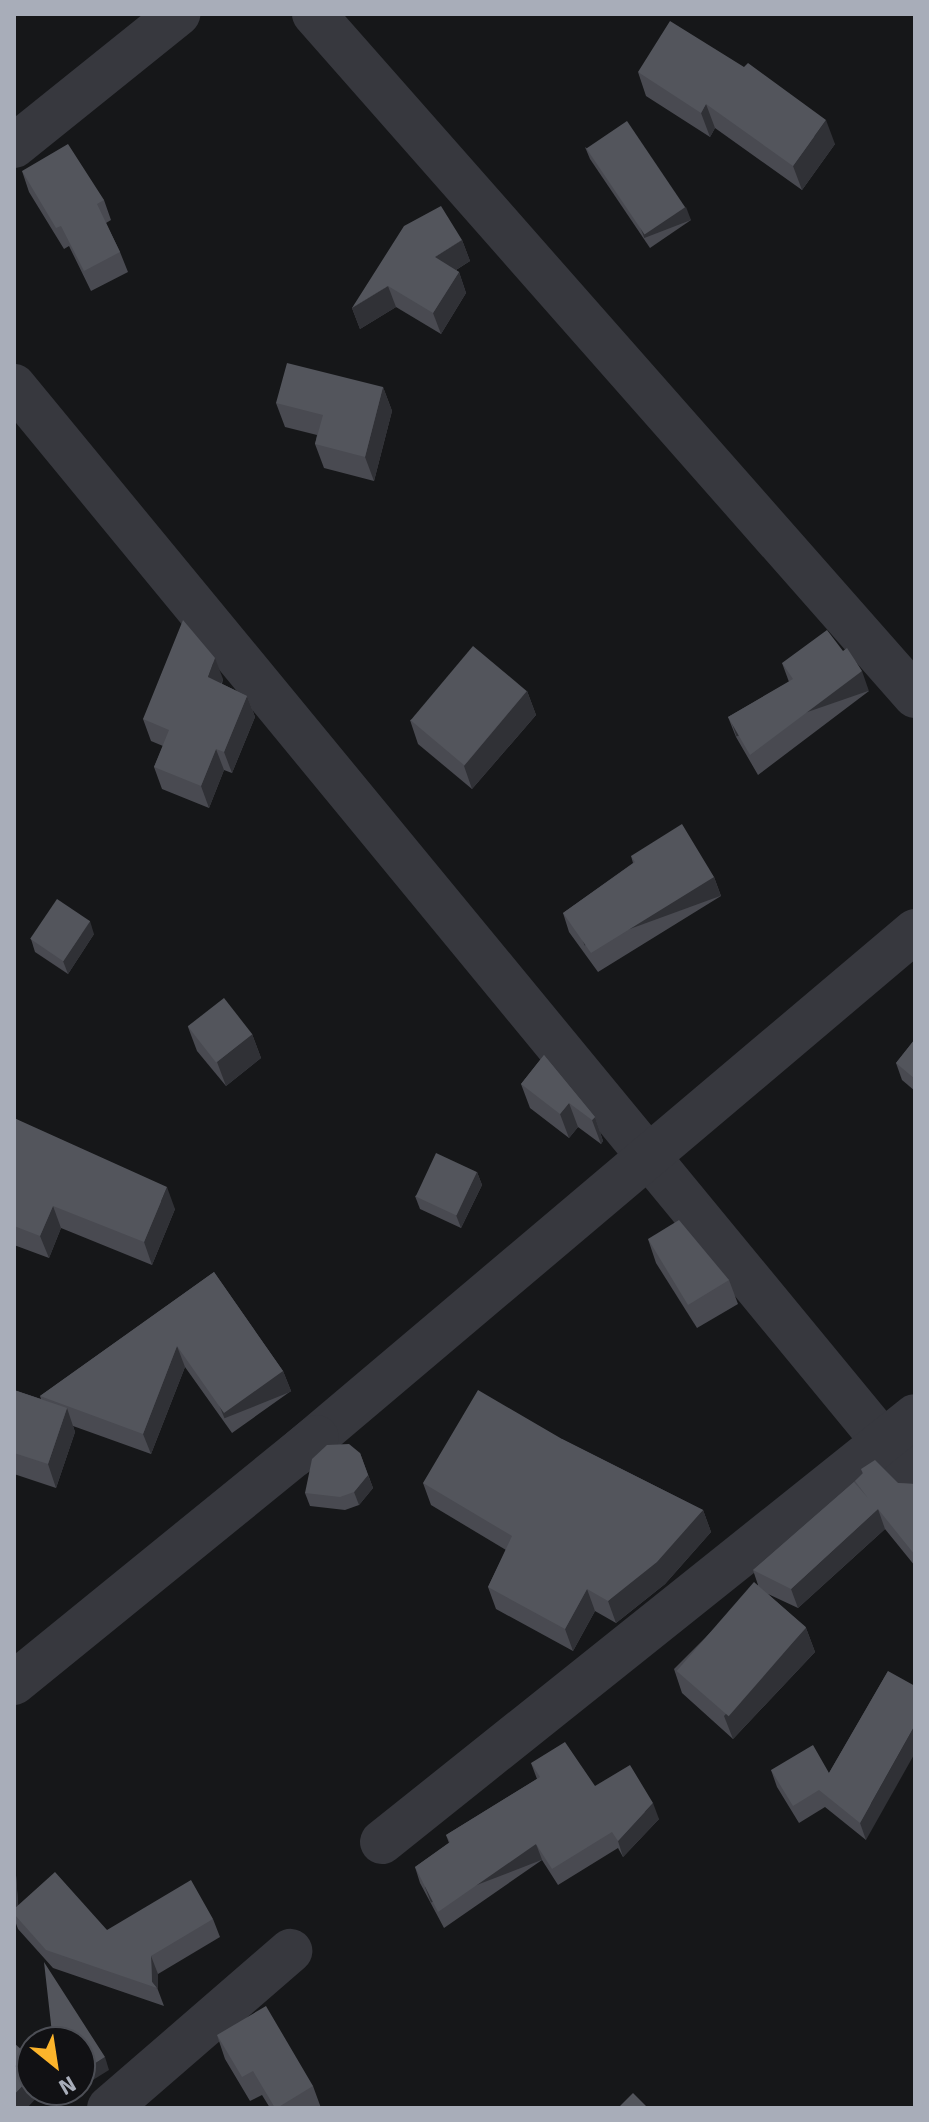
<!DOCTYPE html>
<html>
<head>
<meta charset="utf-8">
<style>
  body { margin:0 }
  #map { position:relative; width:929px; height:2122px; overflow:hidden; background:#161719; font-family:Signika,sans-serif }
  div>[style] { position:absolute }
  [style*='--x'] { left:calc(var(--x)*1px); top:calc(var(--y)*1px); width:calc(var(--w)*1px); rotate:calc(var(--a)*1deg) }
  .minor>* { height:44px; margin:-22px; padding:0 22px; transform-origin:22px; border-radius:22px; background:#37383e }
  .wall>* { inset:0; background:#494a51 }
  .shaded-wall>* { inset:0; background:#303136; transform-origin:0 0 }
  .building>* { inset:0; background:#53555c; transform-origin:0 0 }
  span { translate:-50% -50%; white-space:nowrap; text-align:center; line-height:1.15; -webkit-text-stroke:6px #111114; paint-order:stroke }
  .frame { position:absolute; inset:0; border:16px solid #a8adb9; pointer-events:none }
  .north { position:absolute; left:16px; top:2026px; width:80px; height:80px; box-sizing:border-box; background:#111114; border:2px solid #4d4f56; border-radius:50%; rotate:150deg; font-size:22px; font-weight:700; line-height:32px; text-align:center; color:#a8adb9 }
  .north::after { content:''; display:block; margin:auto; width:28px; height:36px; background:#fcb42b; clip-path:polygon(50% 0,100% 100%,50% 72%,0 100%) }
</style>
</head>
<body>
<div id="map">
  <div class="minor">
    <div style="--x:314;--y:14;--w:909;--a:48.61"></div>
    <div style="--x:14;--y:146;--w:211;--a:-38.8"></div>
    <div style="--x:14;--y:386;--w:1417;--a:50.53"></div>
    <div style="--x:295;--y:1455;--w:812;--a:-40.2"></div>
    <div style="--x:14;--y:1683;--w:390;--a:-39.1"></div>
    <div style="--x:382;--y:1842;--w:682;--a:-38.63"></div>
    <div style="--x:109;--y:2108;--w:240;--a:-40.9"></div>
  </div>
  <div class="wall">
    <div style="clip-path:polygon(638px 72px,835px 144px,802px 190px,715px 128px,710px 137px,646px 96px)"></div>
    <div style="clip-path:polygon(585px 147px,691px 220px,650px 248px,590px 159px)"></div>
    <div style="clip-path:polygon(22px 171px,104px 200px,111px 220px,106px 223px,120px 252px,128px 272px,91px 291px,69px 246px,64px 249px,29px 192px)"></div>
    <div style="clip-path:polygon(462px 240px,470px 261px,456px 270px,459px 272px,466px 293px,441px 334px,396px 307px,360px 329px,352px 308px)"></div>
    <div style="clip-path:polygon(383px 387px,392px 411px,374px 481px,324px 468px,315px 444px,317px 435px,285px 427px,276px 403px)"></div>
    <div style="clip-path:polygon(782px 663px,869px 691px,758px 775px,736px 737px,728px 717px,789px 682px)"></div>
    <div style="clip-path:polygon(223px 679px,222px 684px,247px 696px,255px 717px,232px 773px,224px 770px,209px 808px,162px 789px,154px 767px,163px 746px,151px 741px,143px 719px)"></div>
    <div style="clip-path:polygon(527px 691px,536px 715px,472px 789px,418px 744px,410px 720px)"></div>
    <div style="clip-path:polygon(631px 856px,714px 877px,721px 896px,598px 972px,569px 932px,563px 913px,633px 863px)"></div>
    <div style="clip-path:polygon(94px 934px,68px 974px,35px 952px,31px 939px)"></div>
    <div style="clip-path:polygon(188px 1027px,252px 1034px,261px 1058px,226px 1086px,197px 1051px)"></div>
    <div style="clip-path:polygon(915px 1039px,915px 1091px,902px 1080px,896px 1063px)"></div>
    <div style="clip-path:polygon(544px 1055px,595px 1117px,603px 1141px,601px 1144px,578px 1127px,569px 1138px,530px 1108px,521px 1084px)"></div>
    <div style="clip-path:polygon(14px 1118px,175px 1209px,152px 1265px,61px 1228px,49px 1258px,14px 1245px)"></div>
    <div style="clip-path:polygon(477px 1172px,482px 1185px,461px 1228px,420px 1209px,415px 1196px)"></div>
    <div style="clip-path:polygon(648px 1239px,729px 1280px,738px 1304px,697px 1328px,656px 1263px)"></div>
    <div style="clip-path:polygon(214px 1272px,283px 1371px,291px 1391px,232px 1433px,185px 1367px,151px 1454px,73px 1426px,75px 1432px,56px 1488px,14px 1474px,14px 1390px,41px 1399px,40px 1396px)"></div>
    <div style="clip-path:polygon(562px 1439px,703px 1510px,711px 1532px,665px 1584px,616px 1623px,595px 1611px,573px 1651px,496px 1609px,488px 1587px,506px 1550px,431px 1505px,423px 1483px)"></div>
    <div style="clip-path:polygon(360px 1453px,373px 1488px,359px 1505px,345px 1510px,310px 1506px,305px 1493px)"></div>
    <div style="clip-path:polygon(861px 1469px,898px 1483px,915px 1484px,915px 1566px,885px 1529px,798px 1608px,768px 1594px,806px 1628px,815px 1652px,733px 1739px,682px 1693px,674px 1669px,758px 1585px,753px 1570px,863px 1474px)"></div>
    <div style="clip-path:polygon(888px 1671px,866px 1840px,825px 1807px,799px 1823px,777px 1787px,771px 1770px,829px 1773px)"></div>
    <div style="clip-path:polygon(531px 1763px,595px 1786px,659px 1819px,623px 1857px,618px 1848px,558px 1885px,542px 1860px,444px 1928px,420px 1883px,415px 1867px,449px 1843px,446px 1835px,537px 1779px)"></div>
    <div style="clip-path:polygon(14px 1870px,16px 1875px,18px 1905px,107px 1930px,213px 1919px,220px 1937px,158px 1974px,158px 1990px,164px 2006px,53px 1968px,18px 1929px,14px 1918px)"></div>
    <div style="clip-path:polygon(217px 2035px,313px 2086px,321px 2108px,270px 2108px,262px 2095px,250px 2101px,225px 2059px)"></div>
  </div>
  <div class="shaded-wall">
    <div style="clip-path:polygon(706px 104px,715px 128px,710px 137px,701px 113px)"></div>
    <div style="clip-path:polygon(826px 120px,835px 144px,802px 190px,793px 166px)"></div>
    <div style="left:686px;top:207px;width:14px;height:50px;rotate:69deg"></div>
    <div style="clip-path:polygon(462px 240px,470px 261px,443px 278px,435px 257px)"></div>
    <div style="clip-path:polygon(459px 272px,466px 293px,441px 334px,433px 313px)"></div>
    <div style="clip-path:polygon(388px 286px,396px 307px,360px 329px,352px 308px)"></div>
    <div style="clip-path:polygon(383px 387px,392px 411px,374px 481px,365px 457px)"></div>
    <div style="clip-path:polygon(215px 658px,223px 679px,215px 699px,208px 677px)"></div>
    <div style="left:862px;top:671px;width:21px;height:140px;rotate:71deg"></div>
    <div style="clip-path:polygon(527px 691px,536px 715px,472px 789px,464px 766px)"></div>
    <div style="clip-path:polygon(247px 696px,255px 717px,232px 773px,224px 752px)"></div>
    <div style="clip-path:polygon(216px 749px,224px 770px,209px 808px,201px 786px)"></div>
    <div style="left:714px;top:877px;width:20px;height:145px;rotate:70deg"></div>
    <div style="clip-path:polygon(90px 921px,94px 934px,68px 974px,63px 961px)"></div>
    <div style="clip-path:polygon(252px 1034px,261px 1058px,226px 1086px,217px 1062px)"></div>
    <div style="clip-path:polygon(569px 1103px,578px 1127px,569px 1138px,560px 1114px)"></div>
    <div style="clip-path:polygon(595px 1117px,603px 1141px,601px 1144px,592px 1120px)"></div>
    <div style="clip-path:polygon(477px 1172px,482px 1185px,461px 1228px,456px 1215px)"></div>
    <div style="clip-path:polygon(167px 1187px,175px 1209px,152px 1265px,144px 1242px)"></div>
    <div style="clip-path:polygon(53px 1206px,61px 1228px,49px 1258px,40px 1236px)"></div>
    <div style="clip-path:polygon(177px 1346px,185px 1367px,151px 1454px,143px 1434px)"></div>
    <div style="left:283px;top:1371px;width:22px;height:72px;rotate:68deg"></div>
    <div style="clip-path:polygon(67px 1408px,75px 1432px,56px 1488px,48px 1464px)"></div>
    <div style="clip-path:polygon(368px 1475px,373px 1488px,359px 1505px,354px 1492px)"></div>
    <div style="clip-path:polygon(878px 1509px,885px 1529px,798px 1608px,791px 1589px)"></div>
    <div style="clip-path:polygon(703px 1510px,711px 1532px,665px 1584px,616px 1623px,608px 1601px)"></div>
    <div style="clip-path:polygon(587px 1589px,595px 1611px,573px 1651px,565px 1629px)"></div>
    <div style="clip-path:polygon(806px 1628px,815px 1652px,733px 1739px,724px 1716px)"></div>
    <div style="clip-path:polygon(915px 1725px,915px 1753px,866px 1840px,860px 1823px)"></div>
    <div style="clip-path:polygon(653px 1803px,659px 1819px,623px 1857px,618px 1841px)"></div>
    <div style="left:536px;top:1844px;width:17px;height:119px;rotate:69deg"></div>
    <div style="clip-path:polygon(14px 1870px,16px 1875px,19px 1915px,14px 1902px)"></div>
    <div style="clip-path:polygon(151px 1956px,158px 1974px,158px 1990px,152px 1982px)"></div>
    <div style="clip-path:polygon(105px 2057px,109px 2070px,80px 2088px,80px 2073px)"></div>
    <div style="clip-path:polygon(32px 2076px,32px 2090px,44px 2090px,27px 2108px,14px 2108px,14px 2095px)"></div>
    <div style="clip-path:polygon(58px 2090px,77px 2090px,62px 2100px)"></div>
  </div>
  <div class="building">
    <div style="clip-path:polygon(670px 21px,744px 67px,748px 63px,826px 120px,793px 166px,706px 104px,701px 113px,638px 72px)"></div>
    <div style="left:627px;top:121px;width:104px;height:49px;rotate:56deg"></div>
    <div style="clip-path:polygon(68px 144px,104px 200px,97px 204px,120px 252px,84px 271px,61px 226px,56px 228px,22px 171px)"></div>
    <div style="clip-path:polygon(441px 206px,462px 240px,435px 257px,459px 272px,433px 313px,388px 286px,352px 308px,404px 226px)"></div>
    <div style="clip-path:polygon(287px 363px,383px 387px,365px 457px,315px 444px,323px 415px,276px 403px)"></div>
    <div style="clip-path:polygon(183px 620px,215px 658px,208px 677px,247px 696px,224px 752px,216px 749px,201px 786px,154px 767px,169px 730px,143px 719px)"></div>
    <div style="clip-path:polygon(827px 630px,843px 651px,847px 648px,862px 671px,750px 755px,728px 717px,793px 679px,782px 663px)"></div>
    <div style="left:473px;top:646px;width:70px;height:97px;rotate:40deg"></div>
    <div style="clip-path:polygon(682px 824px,714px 877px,591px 953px,563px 913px,635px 862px,631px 856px)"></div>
    <div style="left:57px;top:899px;width:40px;height:48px;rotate:34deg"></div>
    <div style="left:224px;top:998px;width:46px;height:46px;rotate:52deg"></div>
    <div style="clip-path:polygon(915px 1039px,915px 1079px,896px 1063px)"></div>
    <div style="clip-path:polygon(544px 1055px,595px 1117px,592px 1120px,569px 1103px,560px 1114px,521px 1084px)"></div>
    <div style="clip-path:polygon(14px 1118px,167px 1187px,144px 1242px,53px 1206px,40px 1236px,14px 1226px,14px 1187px,16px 1182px,14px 1182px)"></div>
    <div style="left:436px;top:1153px;width:45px;height:48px;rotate:25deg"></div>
    <div style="clip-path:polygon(679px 1220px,729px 1280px,688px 1305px,648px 1239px)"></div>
    <div style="clip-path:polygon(214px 1272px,283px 1371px,224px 1413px,177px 1346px,143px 1434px,40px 1396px)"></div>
    <div style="clip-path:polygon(14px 1390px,67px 1408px,48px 1464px,14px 1453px)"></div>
    <div style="clip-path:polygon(478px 1390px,562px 1439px,703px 1510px,657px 1562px,608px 1601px,587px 1589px,565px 1629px,488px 1587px,512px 1536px,423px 1483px)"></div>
    <div style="clip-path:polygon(349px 1444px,360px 1453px,368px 1475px,354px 1492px,340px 1497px,305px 1493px,312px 1459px,327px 1445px)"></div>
    <div style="clip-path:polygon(875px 1460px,898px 1483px,915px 1484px,915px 1555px,878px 1509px,791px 1589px,753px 1570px,854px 1482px,868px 1498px,855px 1481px,863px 1473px,861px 1469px)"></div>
    <div style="left:754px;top:1582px;width:69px;height:118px;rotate:41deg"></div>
    <div style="clip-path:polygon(888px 1671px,915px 1686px,915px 1725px,860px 1823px,819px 1790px,793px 1806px,771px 1770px,813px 1745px,829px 1773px)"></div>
    <div style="clip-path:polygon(565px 1742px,595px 1786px,630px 1765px,653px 1803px,618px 1841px,612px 1832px,552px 1869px,536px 1844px,438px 1912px,415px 1867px,450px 1842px,446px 1835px,540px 1777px,531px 1763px)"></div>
    <div style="clip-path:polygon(55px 1872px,107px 1930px,191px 1880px,213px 1919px,151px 1956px,152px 1982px,157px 1988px,46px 1950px,14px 1914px,14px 1909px)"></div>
    <div style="clip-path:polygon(44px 1962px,105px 2057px,80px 2073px,80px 2042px,53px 2042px)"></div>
    <div style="clip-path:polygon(266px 2006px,313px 2086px,277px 2108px,275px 2108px,253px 2071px,242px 2077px,217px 2035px)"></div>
    <div style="clip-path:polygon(14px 2043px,32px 2059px,32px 2076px,14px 2095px)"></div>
    <div style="clip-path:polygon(633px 2093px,648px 2108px,618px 2108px)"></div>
  </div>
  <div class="frame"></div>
  <div class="north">N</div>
</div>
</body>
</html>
